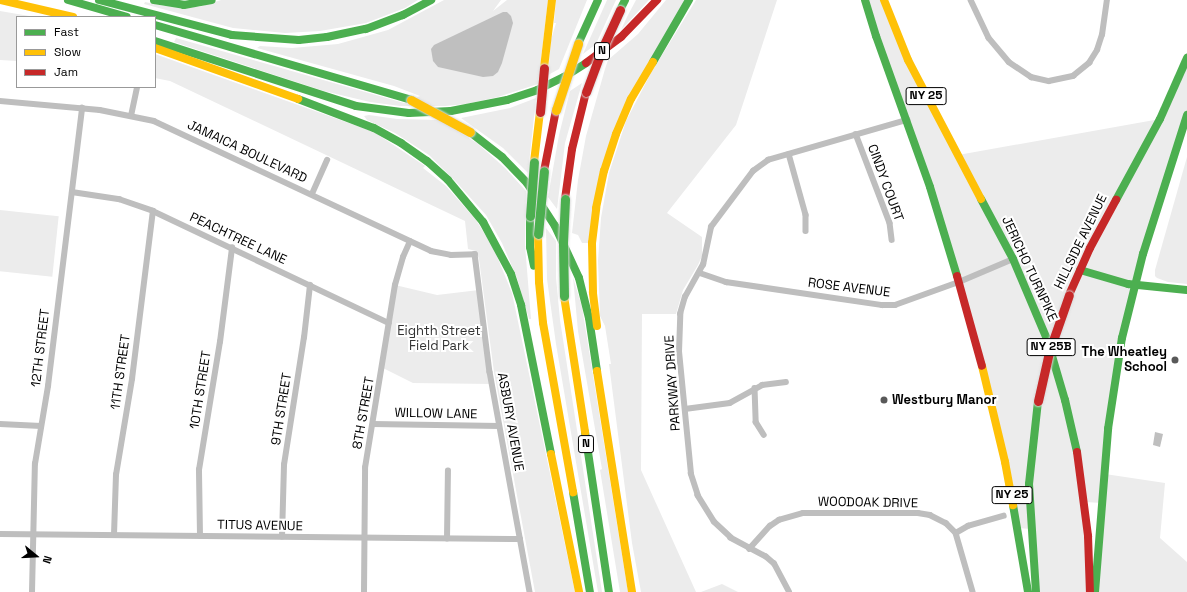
<!DOCTYPE html>
<html>
<head>
<meta charset="utf-8">
<style>
  body { margin:0 }
  #map { position:relative; width:1187px; height:592px; overflow:hidden; background:#fff; font-family:"Space Grotesk",sans-serif }
  div>[style] { position:absolute }
  [style*='--x'] { left:calc(var(--x)*1px); top:calc(var(--y)*1px); width:calc(var(--w)*1px); rotate:calc(var(--a)*1deg) }
  .green>* { inset:0; background:#ececec; transform-origin:0 0 }
  .water>* { inset:0; background:#bfbfbf }
  .street>* { height:5.5px; margin:-2.75px; padding:0 2.75px; transform-origin:2.75px; border-radius:2.75px; background:#bebebe }
  .fast>* { height:8px; margin:-4px; padding:0 4px; transform-origin:4px; border-radius:4px; background:#4caf50 }
  .slow>* { height:8px; margin:-4px; padding:0 4px; transform-origin:4px; border-radius:4px; background:#ffc107 }
  .jam>* { height:8px; margin:-4px; padding:0 4px; transform-origin:4px; border-radius:4px; background:#c62828 }
  .bridges { filter:drop-shadow(0 0 1px #dbdbdb) drop-shadow(0 0 1px #dbdbdb) }
  .fast-bridge>* { height:9px; margin:-4.5px; padding:0 4.5px; transform-origin:4.5px; border-radius:4.5px; background:#4caf50 }
  .slow-bridge>* { height:9px; margin:-4.5px; padding:0 4.5px; transform-origin:4.5px; border-radius:4.5px; background:#ffc107 }
  .jam-bridge>* { height:9px; margin:-4.5px; padding:0 4.5px; transform-origin:4.5px; border-radius:4.5px; background:#c62828 }
  .dots>* { width:11px; height:11px; translate:-50% -50%; box-sizing:border-box; border:2px solid #fff; border-radius:50% }
  span { translate:-50% -50%; white-space:nowrap; text-align:center; line-height:1.15; -webkit-text-stroke:4px #fff; paint-order:stroke }
  .shield-label span { padding:1px 3px; background:#fff; border:1px solid; border-radius:3px; -webkit-text-stroke-width:0 }
  .shield-label { font-size:12px; color:#000; font-weight:700 }
  .street-label { font-size:13px; color:#000 }
  .park-label { font-size:13px; color:#333 }
  .poi-label { font-size:13px; color:#000; font-weight:700 }
  .right { translate:-100% -50%; text-align:right }
  .left { translate:0 -50%; text-align:left }
  .legend { position:absolute; left:16px; top:16px; width:140px; height:72px; box-sizing:border-box; background:#fff; border:1px solid #999; margin:0; padding:5px 7px; list-style:none; font-size:12px; color:#000 }
  .legend li { display:flex; align-items:center; gap:8px; height:20px }
  .legend b { width:20px; border:1px solid #999 }
  .north { position:absolute; left:16px; top:536px; width:40px; height:40px; -webkit-text-stroke:3px #fff; paint-order:stroke; rotate:108deg; font-size:11px; font-weight:700; line-height:16px; text-align:center; color:#000 }
  .north::after { content:''; display:block; margin:auto; width:14px; height:18px; background:#000; clip-path:polygon(50% 0,100% 100%,50% 72%,0 100%) }
</style>
</head>
<body>
<div id="map">
  <div class="green">
    <div style="clip-path:polygon(221px 0,418px 0,405px 8px,366px 23px,320px 31px,285px 33px,233px 28px,144px 4px,145px 2px,164px 6px,199px 7px)"></div>
    <div style="clip-path:polygon(444px 0,501px 0,493px 11px,507px 0,548px 0,538px 84px,498px 97px,466px 104px,445px 106px,400px 106px,370px 102px,324px 91px,174px 42px,176px 38px,404px 103px,420px 96px,394px 86px,257px 48px,260px 46px,292px 48px,338px 44px,388px 30px)"></div>
    <div style="clip-path:polygon(556px 0,587px 0,559px 69px,548px 75px,551px 40px,556px 23px,554px 23px)"></div>
    <div style="clip-path:polygon(607px 0,616px 0,596px 44px,583px 54px)"></div>
    <div style="clip-path:polygon(636px 0,649px 0,621px 30px,627px 17px)"></div>
    <div style="clip-path:polygon(666px 0,686px 0,620px 116px,590px 243px,582px 243px,578px 235px,572px 233px,578px 180px,586px 136px,605px 69px,608px 60px,638px 34px)"></div>
    <div style="clip-path:polygon(696px 0,777px 0,736px 125px,667px 213px,702px 237px,702px 256px,698px 265px,683px 290px,676px 314px,642px 314px,641px 470px,696px 592px,641px 592px,632px 543px,609px 364px,611px 364px,605px 326px,600px 316px,598px 261px,601px 218px,609px 173px,626px 121px,651px 73px)"></div>
    <div style="clip-path:polygon(865px 0,884px 0,958px 155px,1160px 119px,1187px 58px,1187px 115px,1129px 304px,1105px 474px,1165px 483px,1160px 538px,1187px 562px,1187px 592px,1095px 592px,1102px 503px,1085px 502px,1090px 592px,1036px 592px,1031px 529px,1018px 528px,976px 340px)"></div>
    <div style="clip-path:polygon(0 11px,35px 17px,17px 17px,17px 61px,0 60px)"></div>
    <div style="clip-path:polygon(155px 54px,374px 132px,425px 166px,423px 168px,446px 186px,476px 220px,494px 249px,512px 293px,575px 592px,535px 592px,494px 372px,479px 259px,476px 251px,468px 249px,465px 221px,170px 81px,155px 78px)"></div>
    <div style="clip-path:polygon(582px 83px,565px 143px,557px 209px,548px 197px,559px 135px,570px 91px)"></div>
    <div style="clip-path:polygon(536px 98px,528px 173px,503px 148px,461px 118px,510px 108px)"></div>
    <div style="clip-path:polygon(369px 115px,397px 119px,439px 120px,477px 143px,505px 168px,526px 191px,525px 245px,531px 319px,529px 319px,517px 278px,502px 243px,486px 215px,457px 183px,429px 155px,395px 133px,367px 120px,364px 116px)"></div>
    <div style="clip-path:polygon(1187px 157px,1187px 284px,1168px 282px,1157px 278px,1155px 276px,1155px 270px)"></div>
    <div style="left:0;top:210px;width:59px;height:61px;rotate:6deg"></div>
    <div style="clip-path:polygon(546px 228px,556px 241px,556px 278px,560px 320px,602px 592px,598px 592px,556px 344px,547px 279px)"></div>
    <div style="clip-path:polygon(573px 277px,582px 307px,628px 592px,620px 592px,600px 470px,602px 469px,578px 331px)"></div>
    <div style="clip-path:polygon(395px 285px,437px 295px,479px 290px,492px 384px,413px 383px,383px 368px)"></div>
    <div style="clip-path:polygon(722px 584px,738px 592px,701px 592px)"></div>
  </div>
  <div class="water">
    <div style="clip-path:polygon(503px 12px,507px 12px,511px 16px,513px 23px,502px 63px,498px 72px,493px 76px,483px 77px,438px 67px,433px 61px,431px 49px,434px 45px)"></div>
    <div style="clip-path:polygon(1155px 432px,1163px 434px,1160px 447px,1153px 445px)"></div>
  </div>
  <div class="street">
    <div style="--x:971;--y:0;--w:42;--a:64.7"></div>
    <div style="--x:989;--y:38;--w:31;--a:50"></div>
    <div style="--x:1009;--y:62;--w:27;--a:34"></div>
    <div style="--x:1031;--y:77;--w:18;--a:13"></div>
    <div style="--x:1049;--y:81;--w:25;--a:-12"></div>
    <div style="--x:1073;--y:76;--w:21;--a:-39"></div>
    <div style="--x:1089;--y:63;--w:15;--a:-58"></div>
    <div style="--x:1097;--y:50;--w:16;--a:-72"></div>
    <div style="--x:1102;--y:35;--w:35;--a:-82"></div>
    <div style="--x:0;--y:101;--w:100;--a:5.1"></div>
    <div style="--x:100;--y:110;--w:55;--a:11.5"></div>
    <div style="--x:154;--y:121;--w:306;--a:25.1"></div>
    <div style="--x:431;--y:251;--w:20;--a:11"></div>
    <div style="--x:451;--y:255;--w:24;--a:-2"></div>
    <div style="--x:475;--y:254;--w:119;--a:82.8"></div>
    <div style="--x:490;--y:372;--w:224;--a:79.7"></div>
    <div style="--x:131;--y:116;--w:30;--a:-78"></div>
    <div style="--x:856;--y:134;--w:95;--a:69.1"></div>
    <div style="--x:890;--y:223;--w:17;--a:83"></div>
    <div style="--x:789;--y:154;--w:63;--a:74.4"></div>
    <div style="--x:806;--y:215;--w:16;--a:90"></div>
    <div style="--x:72;--y:192;--w:48;--a:8.5"></div>
    <div style="--x:119;--y:199;--w:36;--a:19"></div>
    <div style="--x:153;--y:211;--w:261;--a:25.4"></div>
    <div style="--x:312;--y:194;--w:37;--a:-66"></div>
    <div style="--x:700;--y:273;--w:28;--a:19"></div>
    <div style="--x:726;--y:282;--w:158;--a:8.4"></div>
    <div style="--x:882;--y:305;--w:13;--a:0"></div>
    <div style="--x:895;--y:305;--w:68;--a:-19.8"></div>
    <div style="--x:959;--y:282;--w:59;--a:-23.1"></div>
    <div style="--x:755;--y:388;--w:34;--a:88"></div>
    <div style="--x:756;--y:422;--w:15;--a:58"></div>
    <div style="--x:685;--y:409;--w:45;--a:-7.6"></div>
    <div style="--x:730;--y:403;--w:37;--a:-29"></div>
    <div style="--x:762;--y:385;--w:24;--a:-7"></div>
    <div style="--x:0;--y:424;--w:41;--a:2.8"></div>
    <div style="--x:373;--y:424;--w:126;--a:0.9"></div>
    <div style="--x:956;--y:533;--w:14;--a:-30"></div>
    <div style="--x:968;--y:526;--w:37;--a:-16"></div>
    <div style="--x:0;--y:534;--w:520;--a:0.55"></div>
    <div style="--x:114;--y:535;--w:60;--a:-88.1"></div>
    <div style="--x:116;--y:475;--w:97;--a:-80.5"></div>
    <div style="--x:132;--y:379;--w:169;--a:-82.9"></div>
    <div style="--x:200;--y:536;--w:66;--a:-90.9"></div>
    <div style="--x:199;--y:470;--w:130;--a:-80.7"></div>
    <div style="--x:220;--y:342;--w:95;--a:-82.7"></div>
    <div style="--x:282;--y:537;--w:72;--a:-88.4"></div>
    <div style="--x:284;--y:465;--w:129;--a:-81.1"></div>
    <div style="--x:304;--y:338;--w:53;--a:-83.5"></div>
    <div style="--x:447;--y:539;--w:68;--a:-89.2"></div>
    <div style="--x:749;--y:549;--w:31;--a:-48"></div>
    <div style="--x:770;--y:526;--w:11;--a:-34"></div>
    <div style="--x:779;--y:520;--w:25;--a:-16"></div>
    <div style="--x:803;--y:513;--w:115;--a:0"></div>
    <div style="--x:918;--y:513;--w:12;--a:9"></div>
    <div style="--x:930;--y:515;--w:18;--a:27"></div>
    <div style="--x:946;--y:523;--w:14;--a:45"></div>
    <div style="--x:956;--y:533;--w:61;--a:73.9"></div>
    <div style="--x:32;--y:592;--w:128;--a:-88.7"></div>
    <div style="--x:35;--y:464;--w:79;--a:-80.5"></div>
    <div style="--x:48;--y:386;--w:280;--a:-83"></div>
    <div style="--x:364;--y:592;--w:124;--a:-89.5"></div>
    <div style="--x:365;--y:468;--w:185;--a:-80.7"></div>
    <div style="--x:395;--y:285;--w:29;--a:-74"></div>
    <div style="--x:403;--y:257;--w:17;--a:-66"></div>
    <div style="--x:789;--y:592;--w:32;--a:-118"></div>
    <div style="--x:774;--y:564;--w:11;--a:-139"></div>
    <div style="--x:766;--y:557;--w:40;--a:-152"></div>
    <div style="--x:731;--y:538;--w:23;--a:-137"></div>
    <div style="--x:714;--y:522;--w:31;--a:-122"></div>
    <div style="--x:698;--y:496;--w:23;--a:-108"></div>
    <div style="--x:691;--y:474;--w:123;--a:-95.6"></div>
    <div style="--x:679;--y:352;--w:38;--a:-88"></div>
    <div style="--x:680;--y:314;--w:18;--a:-74"></div>
    <div style="--x:685;--y:297;--w:37;--a:-61"></div>
    <div style="--x:703;--y:265;--w:39;--a:-78"></div>
    <div style="--x:711;--y:227;--w:70;--a:-53.1"></div>
    <div style="--x:753;--y:171;--w:19;--a:-36"></div>
    <div style="--x:768;--y:160;--w:145;--a:-16.1"></div>
  </div>
  <div class="fast">
    <div style="--x:68;--y:0;--w:61;--a:16.1"></div>
    <div style="--x:99;--y:0;--w:138;--a:14.7"></div>
    <div style="--x:232;--y:35;--w:67;--a:4.3"></div>
    <div style="--x:299;--y:40;--w:28;--a:-6"></div>
    <div style="--x:327;--y:37;--w:40;--a:-12"></div>
    <div style="--x:366;--y:29;--w:40;--a:-21"></div>
    <div style="--x:403;--y:15;--w:32;--a:-28"></div>
    <div style="--x:154;--y:0;--w:30;--a:9"></div>
    <div style="--x:184;--y:5;--w:28;--a:-10"></div>
    <div style="--x:865;--y:0;--w:38;--a:73"></div>
    <div style="--x:876;--y:36;--w:160;--a:70.3"></div>
    <div style="--x:930;--y:187;--w:93;--a:73.1"></div>
    <div style="--x:620;--y:10;--w:11;--a:-63"></div>
    <div style="--x:155;--y:25;--w:267;--a:16.3"></div>
    <div style="--x:155;--y:41;--w:211;--a:17.9"></div>
    <div style="--x:356;--y:106;--w:53;--a:7.5"></div>
    <div style="--x:409;--y:113;--w:42;--a:-2.7"></div>
    <div style="--x:451;--y:111;--w:57;--a:-11.1"></div>
    <div style="--x:507;--y:100;--w:32;--a:-18"></div>
    <div style="--x:537;--y:90;--w:30;--a:-26"></div>
    <div style="--x:564;--y:77;--w:26;--a:-32"></div>
    <div style="--x:578;--y:44;--w:48;--a:-65.6"></div>
    <div style="--x:653;--y:62;--w:72;--a:-59.9"></div>
    <div style="--x:298;--y:99;--w:81;--a:20.9"></div>
    <div style="--x:374;--y:128;--w:31;--a:29"></div>
    <div style="--x:401;--y:143;--w:32;--a:35"></div>
    <div style="--x:427;--y:161;--w:28;--a:42"></div>
    <div style="--x:448;--y:180;--w:55;--a:50.2"></div>
    <div style="--x:483;--y:222;--w:59;--a:61.7"></div>
    <div style="--x:511;--y:274;--w:33;--a:72"></div>
    <div style="--x:521;--y:305;--w:152;--a:78.6"></div>
    <div style="--x:470;--y:132;--w:41;--a:38"></div>
    <div style="--x:502;--y:157;--w:36;--a:46"></div>
    <div style="--x:527;--y:183;--w:51;--a:56.9"></div>
    <div style="--x:555;--y:226;--w:57;--a:65.2"></div>
    <div style="--x:579;--y:278;--w:41;--a:76"></div>
    <div style="--x:589;--y:318;--w:54;--a:81.4"></div>
    <div style="--x:981;--y:199;--w:68;--a:61.9"></div>
    <div style="--x:1013;--y:259;--w:87;--a:67"></div>
    <div style="--x:1047;--y:339;--w:64;--a:73.6"></div>
    <div style="--x:1065;--y:400;--w:53;--a:77"></div>
    <div style="--x:1116;--y:200;--w:92;--a:-61.5"></div>
    <div style="--x:1160;--y:119;--w:67;--a:-66.1"></div>
    <div style="--x:530;--y:216;--w:31;--a:90"></div>
    <div style="--x:530;--y:247;--w:19;--a:78"></div>
    <div style="--x:1080;--y:270;--w:50;--a:16.3"></div>
    <div style="--x:1128;--y:284;--w:59;--a:5.8"></div>
    <div style="--x:585;--y:432;--w:162;--a:81.5"></div>
    <div style="--x:573;--y:492;--w:101;--a:80.4"></div>
    <div style="--x:1013;--y:505;--w:88;--a:80.2"></div>
    <div style="--x:1036;--y:592;--w:108;--a:-93.7"></div>
    <div style="--x:1029;--y:484;--w:83;--a:-83.8"></div>
    <div style="--x:1095;--y:592;--w:164;--a:-85.4"></div>
    <div style="--x:1108;--y:429;--w:92;--a:-81.3"></div>
    <div style="--x:1122;--y:338;--w:87;--a:-76"></div>
    <div style="--x:1143;--y:254;--w:146;--a:-72.4"></div>
  </div>
  <div class="slow">
    <div style="--x:0;--y:0;--w:75;--a:13.1"></div>
    <div style="--x:884;--y:0;--w:65;--a:68.2"></div>
    <div style="--x:908;--y:60;--w:157;--a:62.3"></div>
    <div style="--x:155;--y:48;--w:152;--a:19.6"></div>
    <div style="--x:544;--y:68;--w:68;--a:-83.3"></div>
    <div style="--x:534;--y:162;--w:50;--a:-83.2"></div>
    <div style="--x:538;--y:234;--w:48;--a:88.8"></div>
    <div style="--x:539;--y:282;--w:41;--a:84.4"></div>
    <div style="--x:543;--y:323;--w:172;--a:79.9"></div>
    <div style="--x:564;--y:296;--w:138;--a:81.2"></div>
    <div style="--x:597;--y:326;--w:34;--a:-97"></div>
    <div style="--x:593;--y:292;--w:49;--a:-91.2"></div>
    <div style="--x:592;--y:243;--w:35;--a:-83"></div>
    <div style="--x:596;--y:208;--w:38;--a:-78"></div>
    <div style="--x:604;--y:171;--w:39;--a:-72"></div>
    <div style="--x:616;--y:134;--w:38;--a:-67"></div>
    <div style="--x:631;--y:99;--w:43;--a:-59.3"></div>
    <div style="--x:982;--y:366;--w:99;--a:76.5"></div>
    <div style="--x:1005;--y:462;--w:44;--a:79.5"></div>
    <div style="--x:597;--y:371;--w:224;--a:81"></div>
    <div style="--x:551;--y:454;--w:141;--a:78.5"></div>
  </div>
  <div class="jam">
    <div style="--x:586;--y:63;--w:44;--a:-36.6"></div>
    <div style="--x:621;--y:37;--w:52;--a:-45.8"></div>
    <div style="--x:544;--y:171;--w:62;--a:-78.9"></div>
    <div style="--x:565;--y:199;--w:50;--a:-82"></div>
    <div style="--x:572;--y:149;--w:59;--a:-76.2"></div>
    <div style="--x:957;--y:276;--w:93;--a:74.5"></div>
    <div style="--x:1069;--y:295;--w:51;--a:-65.9"></div>
    <div style="--x:1090;--y:248;--w:55;--a:-61.6"></div>
    <div style="--x:1077;--y:452;--w:85;--a:82.5"></div>
    <div style="--x:1088;--y:536;--w:56;--a:88"></div>
  </div>
  <div class="bridges">
    <div class="fast-bridge">
      <div style="--x:530;--y:216;--w:54;--a:-85.8"></div>
      <div style="--x:538;--y:234;--w:63;--a:-84.6"></div>
      <div style="--x:564;--y:296;--w:54;--a:-91.1"></div>
      <div style="--x:563;--y:242;--w:43;--a:-87.3"></div>
    </div>
    <div class="slow-bridge">
      <div style="--x:411;--y:100;--w:67;--a:28.5"></div>
      <div style="--x:556;--y:110;--w:70;--a:-71.6"></div>
    </div>
    <div class="jam-bridge">
      <div style="--x:586;--y:92;--w:46;--a:-69.6"></div>
      <div style="--x:602;--y:49;--w:43;--a:-65.2"></div>
      <div style="--x:540;--y:112;--w:44;--a:-84.8"></div>
      <div style="--x:1038;--y:401;--w:50;--a:-77.3"></div>
      <div style="--x:1049;--y:352;--w:60;--a:-70.7"></div>
    </div>
  </div>
  <div class="dots">
    <div style="left:1175px;top:360px;background:#595959"></div>
    <div style="left:884px;top:400px;background:#595959"></div>
  </div>
  <div class="shield-label">
    <span style="left:602px;top:51px">N</span>
    <span style="left:926px;top:96px">NY 25</span>
    <span style="left:1051px;top:347px">NY 25B</span>
    <span style="left:586px;top:444px">N</span>
    <span style="left:1012px;top:495px">NY 25</span>
  </div>
  <div class="street-label">
    <span style="left:247px;top:152px;rotate:25deg">JAMAICA BOULEVARD</span>
    <span style="left:885px;top:183px;rotate:70deg">CINDY COURT</span>
    <span style="left:238px;top:239px;rotate:25deg">PEACHTREE LANE</span>
    <span style="left:1081px;top:242px;rotate:-64deg">HILLSIDE AVENUE</span>
    <span style="left:1029px;top:269px;rotate:65deg">JERICHO TURNPIKE</span>
    <span style="left:849px;top:288px;rotate:7deg">ROSE AVENUE</span>
    <span style="left:41px;top:348px;rotate:-83deg">12TH STREET</span>
    <span style="left:121px;top:372px;rotate:-82deg">11TH STREET</span>
    <span style="left:673px;top:383px;rotate:-94deg">PARKWAY DRIVE</span>
    <span style="left:201px;top:390px;rotate:-81deg">10TH STREET</span>
    <span style="left:282px;top:409px;rotate:-81deg">9TH STREET</span>
    <span style="left:364px;top:413px;rotate:-80deg">8TH STREET</span>
    <span style="left:436px;top:414px;rotate:1deg">WILLOW LANE</span>
    <span style="left:510px;top:422px;rotate:80deg">ASBURY AVENUE</span>
    <span style="left:868px;top:503px;rotate:1deg">WOODOAK DRIVE</span>
    <span style="left:260px;top:526px;rotate:1deg">TITUS AVENUE</span>
  </div>
  <div class="park-label">
    <span style="left:439px;top:339px">Eighth Street<br>Field Park</span>
  </div>
  <div class="poi-label">
    <span class="right" style="left:1167px;top:360px">The Wheatley<br>School</span>
    <span class="left" style="left:892px;top:400px">Westbury Manor</span>
  </div>
  <ul class="legend">
  <li><b style="height:5px;background:#4caf50"></b>Fast</li>
  <li><b style="height:5px;background:#ffc107"></b>Slow</li>
  <li><b style="height:5px;background:#c62828"></b>Jam</li>
  </ul>
  <div class="north">N</div>
</div>
</body>
</html>
